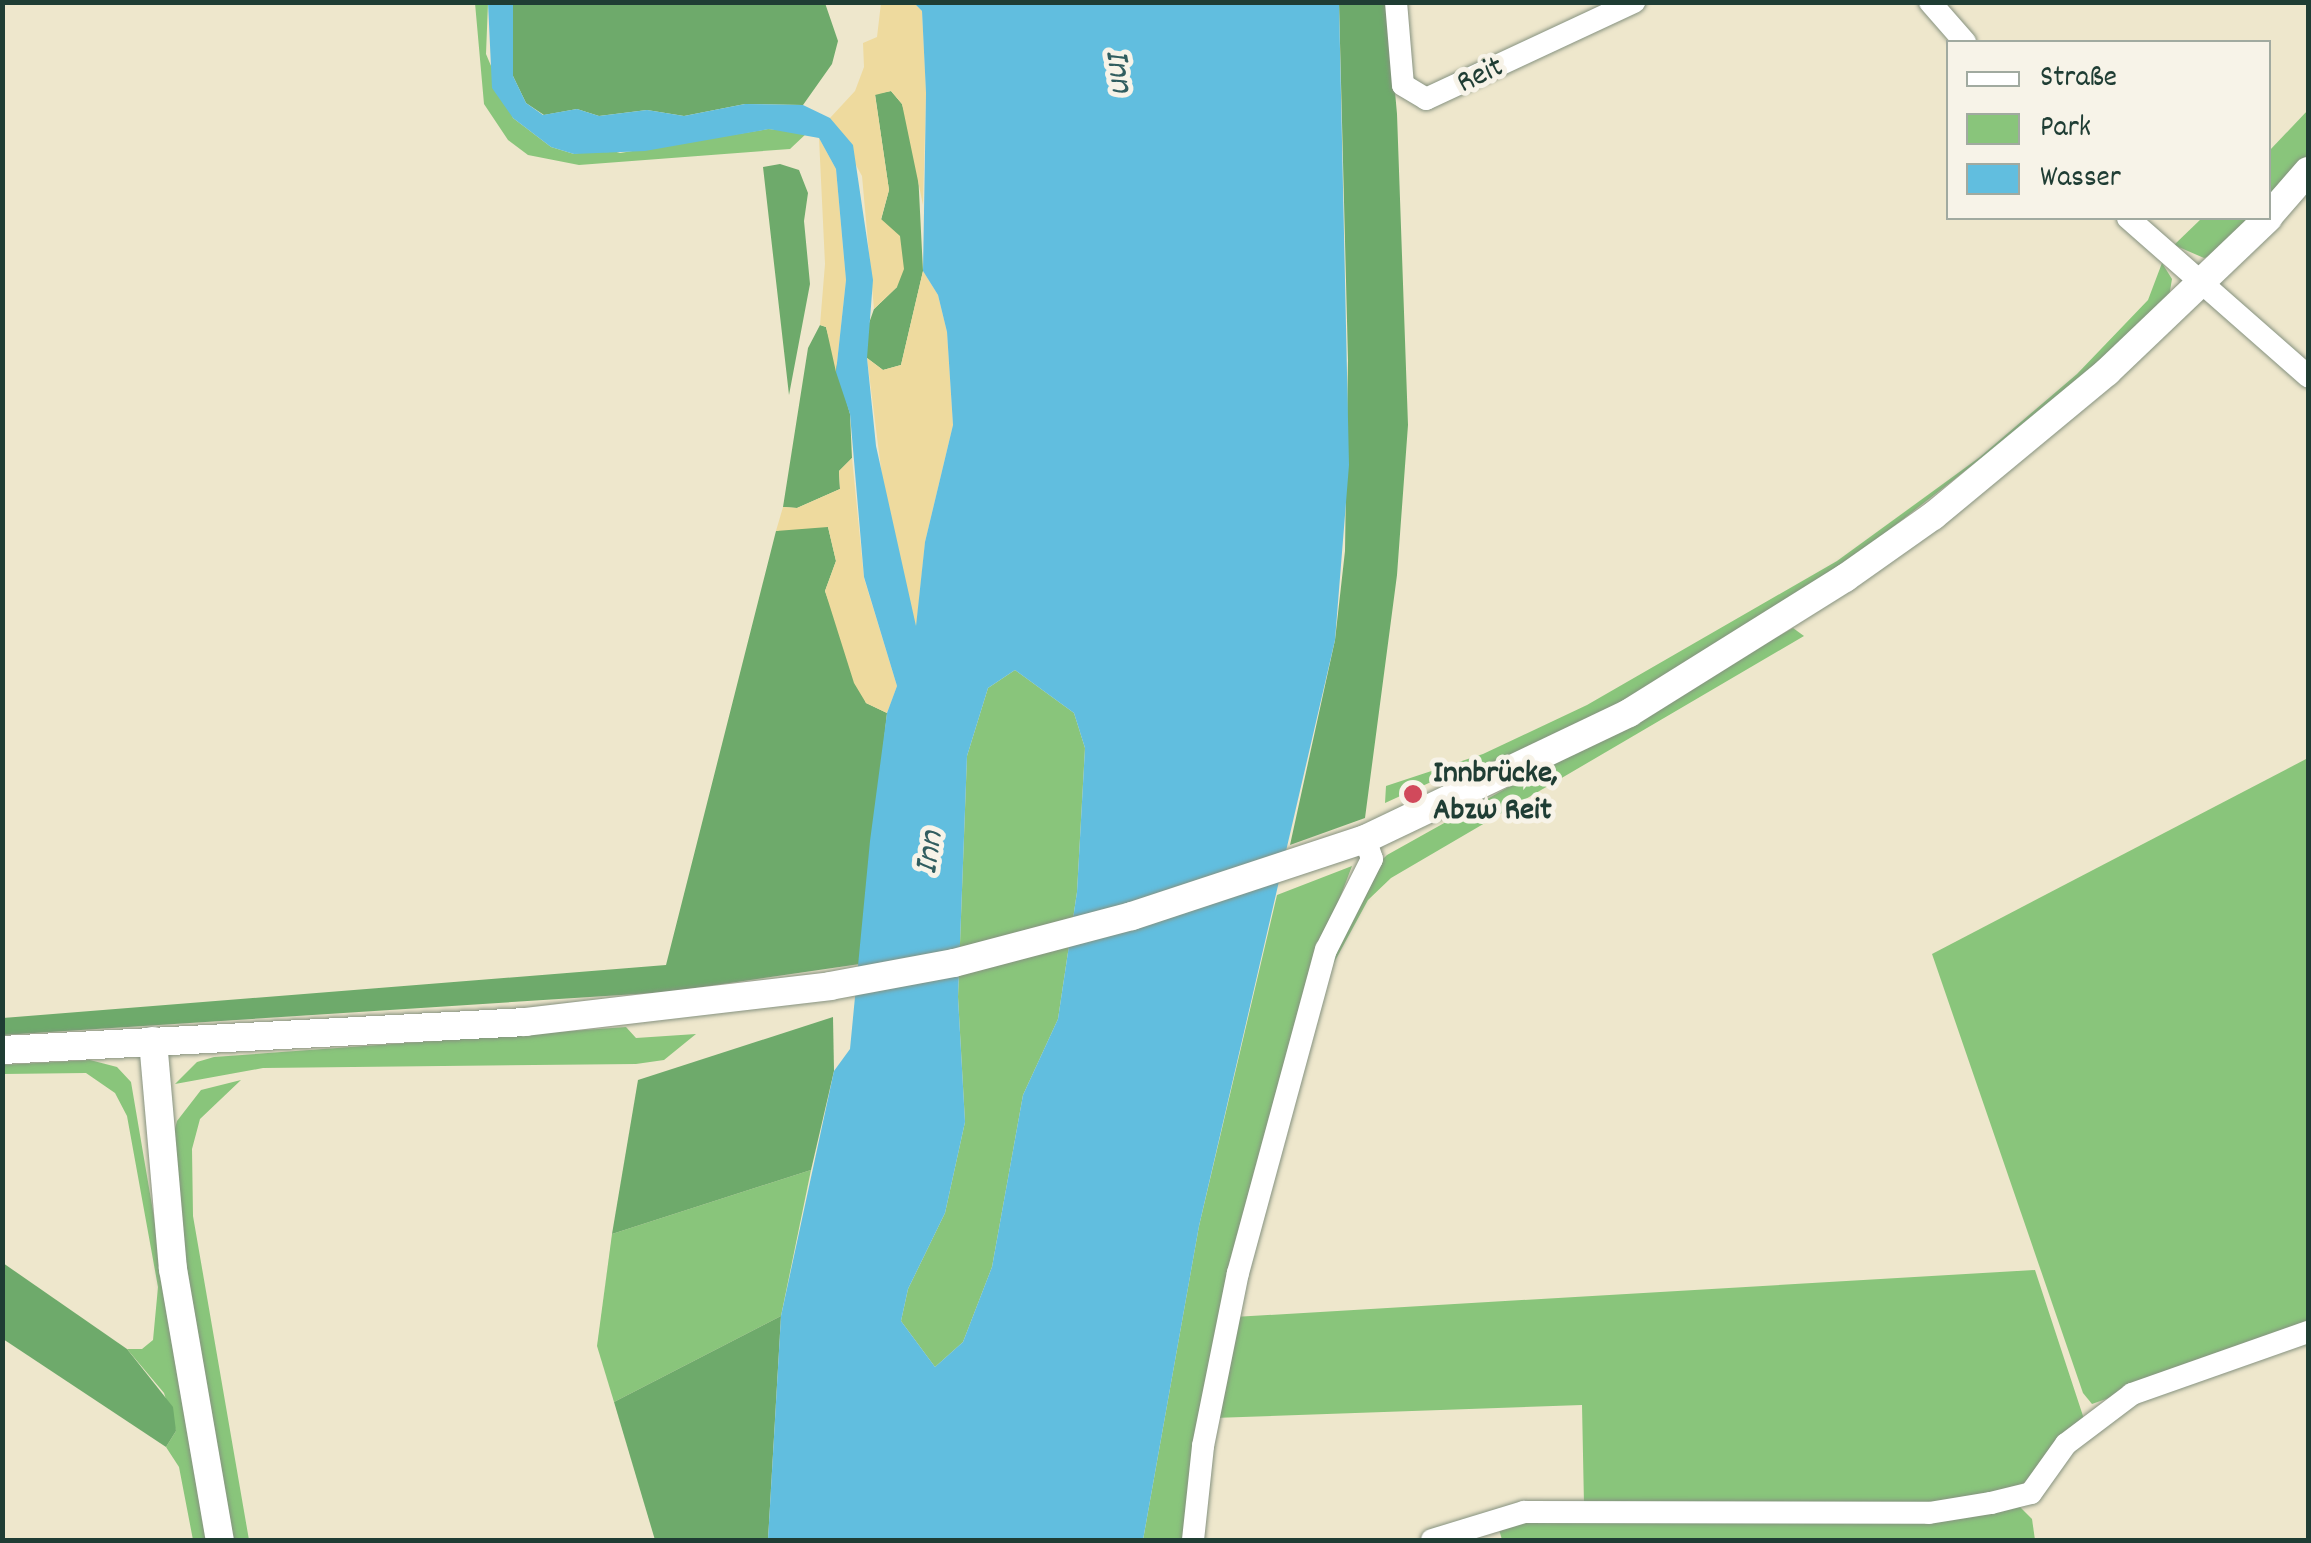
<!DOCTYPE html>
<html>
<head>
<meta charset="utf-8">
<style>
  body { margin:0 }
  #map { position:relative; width:2311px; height:1543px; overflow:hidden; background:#eee7cc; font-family:Dekko,sans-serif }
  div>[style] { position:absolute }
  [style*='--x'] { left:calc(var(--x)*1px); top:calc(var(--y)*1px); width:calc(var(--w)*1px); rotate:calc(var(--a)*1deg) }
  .green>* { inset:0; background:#89c57b }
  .forest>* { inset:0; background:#6eaa6b }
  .sand>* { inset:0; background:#eeda9e }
  .water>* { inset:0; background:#61bedf }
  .roads { filter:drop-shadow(0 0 2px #869280) drop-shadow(0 0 2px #869280) }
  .minor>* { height:22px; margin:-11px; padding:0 11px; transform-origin:11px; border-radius:11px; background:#fff }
  .tertiary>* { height:28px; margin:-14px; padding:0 14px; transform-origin:14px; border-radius:14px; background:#fff }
  .dots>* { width:28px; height:28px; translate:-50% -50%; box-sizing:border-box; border:5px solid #f7f3e8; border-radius:50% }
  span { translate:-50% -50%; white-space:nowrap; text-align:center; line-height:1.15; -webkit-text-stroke:10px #f7f3e8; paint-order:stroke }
  .street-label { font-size:32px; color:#1f3d34 }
  .poi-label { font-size:32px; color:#1f3d34; font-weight:700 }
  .left { translate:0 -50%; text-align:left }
  .water-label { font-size:35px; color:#305d5f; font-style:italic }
  .frame { position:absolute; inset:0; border:5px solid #1f3d34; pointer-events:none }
  .legend { position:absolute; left:1946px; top:40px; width:325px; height:180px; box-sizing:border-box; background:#f7f3e8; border:2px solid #a1aaa0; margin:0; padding:12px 18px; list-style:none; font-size:30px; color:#1f3d34 }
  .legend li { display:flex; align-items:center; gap:20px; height:50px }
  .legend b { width:50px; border:2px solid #a1aaa0 }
</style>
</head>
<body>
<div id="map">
  <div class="green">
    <div style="clip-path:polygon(475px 3px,488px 3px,486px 54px,513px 118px,551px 147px,574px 154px,603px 148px,620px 153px,768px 129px,808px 132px,790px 149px,579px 165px,528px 155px,508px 140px,484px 104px)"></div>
    <div style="clip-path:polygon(2308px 110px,2308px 154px,2269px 199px,2269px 151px)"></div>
    <div style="clip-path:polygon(2202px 218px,2251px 218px,2215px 255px,2204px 258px,2174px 245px)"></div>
    <div style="clip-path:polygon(2162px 263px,2172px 279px,2169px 297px,2078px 383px,1835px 572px,1601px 714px,1486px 771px,1442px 777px,1385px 803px,1386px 786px,1483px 754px,1587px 705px,1837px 561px,1980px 457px,2077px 374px,2148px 300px)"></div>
    <div style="clip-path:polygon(1793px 628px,1804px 636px,1391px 878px,1368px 900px,1324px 981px,1366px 876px,1387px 855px)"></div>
    <div style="clip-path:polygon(1015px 670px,1074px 713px,1085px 748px,1077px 892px,1058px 1019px,1023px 1095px,992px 1267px,963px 1342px,935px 1367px,901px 1321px,908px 1289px,945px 1213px,965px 1122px,958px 997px,967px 756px,988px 688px)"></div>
    <div style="clip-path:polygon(2308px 758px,2308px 1327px,2092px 1404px,2083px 1393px,1932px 954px)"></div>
    <div style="clip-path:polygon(1352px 866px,1317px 958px,1186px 1540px,1143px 1540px,1199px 1226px,1277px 895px)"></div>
    <div style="clip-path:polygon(626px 1027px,636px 1038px,696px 1034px,664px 1060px,636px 1064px,263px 1068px,175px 1084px,197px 1062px,214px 1057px)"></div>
    <div style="clip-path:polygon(90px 1060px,117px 1067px,131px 1082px,209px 1540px,193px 1540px,179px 1467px,166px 1447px,176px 1431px,164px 1393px,127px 1349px,142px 1349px,153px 1340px,158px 1287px,127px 1116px,115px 1093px,86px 1073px,3px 1074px,2px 1065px)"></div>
    <div style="clip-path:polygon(241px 1080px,200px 1119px,192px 1149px,193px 1216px,249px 1540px,228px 1540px,188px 1292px,172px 1140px,177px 1121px,201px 1090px)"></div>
    <div style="clip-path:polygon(811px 1170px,781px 1316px,614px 1402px,597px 1346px,612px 1234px)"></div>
    <div style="clip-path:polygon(2035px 1270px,2084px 1419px,2021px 1486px,1966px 1503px,1584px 1505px,1582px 1405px,1213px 1418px,1234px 1317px)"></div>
    <div style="clip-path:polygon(2019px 1506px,2032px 1519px,2035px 1540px,1502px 1540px,1497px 1522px)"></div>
  </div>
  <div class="forest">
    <div style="clip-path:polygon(513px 3px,825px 3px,838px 41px,832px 64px,803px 105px,745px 104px,684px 116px,647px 110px,599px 116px,577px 109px,544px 115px,526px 103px,513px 76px)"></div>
    <div style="clip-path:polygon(1339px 3px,1387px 3px,1397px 114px,1408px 425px,1397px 575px,1365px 818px,1290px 845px,1335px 640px,1345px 551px,1348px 360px)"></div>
    <div style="clip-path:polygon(891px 91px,902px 104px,917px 152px,923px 271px,901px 365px,883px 370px,867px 358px,867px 329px,874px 309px,897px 287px,881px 220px,889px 190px,875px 94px)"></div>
    <div style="clip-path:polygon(780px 164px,799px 170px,808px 193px,804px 221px,810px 284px,789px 395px,763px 167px)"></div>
    <div style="clip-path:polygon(820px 325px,826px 327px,850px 414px,852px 458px,839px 471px,840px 489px,797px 508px,783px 507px,808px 348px)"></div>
    <div style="clip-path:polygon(800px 524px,828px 527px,836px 561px,825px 591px,866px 703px,887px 713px,860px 964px,668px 992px,3px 1035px,3px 1018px,666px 965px,776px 531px)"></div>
    <div style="clip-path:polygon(833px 1017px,834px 1071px,811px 1170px,612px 1234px,638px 1080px)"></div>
    <div style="clip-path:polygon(3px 1263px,127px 1349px,173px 1407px,176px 1431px,166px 1447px,3px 1339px)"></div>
    <div style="clip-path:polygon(781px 1316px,768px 1540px,655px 1540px,614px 1402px)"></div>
  </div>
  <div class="sand">
    <div style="clip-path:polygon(881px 3px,914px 3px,922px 11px,926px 93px,923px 205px,902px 104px,891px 91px,875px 95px,889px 190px,881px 219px,900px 236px,904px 269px,897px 287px,874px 309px,862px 176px,830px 118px,855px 91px,864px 67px,863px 43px,877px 37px)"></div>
    <div style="clip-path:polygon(819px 138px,836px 169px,846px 280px,836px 372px,826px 327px,820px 325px,825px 264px)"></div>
    <div style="clip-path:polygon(923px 271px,938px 295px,947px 332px,953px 425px,925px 542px,916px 629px,885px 500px,867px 358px,883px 370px,901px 365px)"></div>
    <div style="clip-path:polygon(852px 458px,864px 578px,897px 686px,887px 713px,866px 703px,854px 683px,825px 591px,836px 561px,828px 527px,776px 531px,783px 507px,797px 508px,840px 489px,839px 471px)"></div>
  </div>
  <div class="water">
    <div style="clip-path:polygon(evenodd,488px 3px,513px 3px,513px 76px,526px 103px,543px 115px,577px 109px,599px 116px,647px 110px,684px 116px,745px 104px,803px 105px,830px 118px,853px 145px,873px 280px,867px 358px,876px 446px,916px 626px,925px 542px,953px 425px,947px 332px,938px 295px,923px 271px,926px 93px,922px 11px,914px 3px,1339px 3px,1349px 465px,1335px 640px,1199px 1226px,1143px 1540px,768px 1540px,781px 1316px,834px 1071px,850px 1049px,870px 841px,887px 713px,897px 686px,864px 577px,850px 414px,836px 372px,846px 280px,836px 169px,819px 138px,769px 129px,645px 151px,574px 154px,551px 147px,513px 118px,492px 88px,488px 3px,1015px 670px,1074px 713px,1085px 748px,1077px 892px,1058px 1019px,1023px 1095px,992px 1267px,963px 1342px,935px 1367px,901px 1321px,908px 1289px,945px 1213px,965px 1122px,958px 997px,967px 756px,988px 688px,1015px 670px)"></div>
  </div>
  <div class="roads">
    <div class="minor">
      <div style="--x:1396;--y:2;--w:83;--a:85.2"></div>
      <div style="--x:1403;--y:85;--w:27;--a:31"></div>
      <div style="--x:1426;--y:99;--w:230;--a:-25"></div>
      <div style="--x:1930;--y:2;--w:53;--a:48.8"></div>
      <div style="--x:2128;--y:218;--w:240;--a:41.3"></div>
      <div style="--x:1193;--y:1540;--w:95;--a:-83.9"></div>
      <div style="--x:1203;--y:1446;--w:177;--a:-78.6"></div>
      <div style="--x:1238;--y:1273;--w:335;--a:-74.8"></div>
      <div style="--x:1326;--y:950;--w:102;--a:-63.2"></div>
      <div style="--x:1372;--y:859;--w:21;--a:-109"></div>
      <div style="--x:1432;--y:1540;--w:96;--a:-16.9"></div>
      <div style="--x:1524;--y:1512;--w:405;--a:0.1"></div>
      <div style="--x:1929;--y:1513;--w:63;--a:-9.2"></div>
      <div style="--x:1991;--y:1503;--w:41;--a:-14"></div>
      <div style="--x:2031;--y:1493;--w:60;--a:-54.5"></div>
      <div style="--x:2066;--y:1444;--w:83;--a:-37.1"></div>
      <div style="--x:2132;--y:1394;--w:187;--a:-19.4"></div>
    </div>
    <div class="tertiary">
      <div style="--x:2268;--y:217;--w:61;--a:-49"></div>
      <div style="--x:153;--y:1041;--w:229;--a:85"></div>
      <div style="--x:173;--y:1269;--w:275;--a:80.2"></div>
      <div style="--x:2;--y:1050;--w:524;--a:-3.06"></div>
      <div style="--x:525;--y:1022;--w:307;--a:-6.7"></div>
      <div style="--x:830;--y:986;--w:126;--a:-10.5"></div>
      <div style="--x:954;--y:963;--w:184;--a:-14.8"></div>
      <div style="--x:1132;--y:916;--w:245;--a:-18.3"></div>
      <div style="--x:1365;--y:839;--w:293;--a:-25.5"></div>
      <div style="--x:1629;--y:713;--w:255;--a:-32"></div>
      <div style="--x:1845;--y:578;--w:108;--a:-35.2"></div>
      <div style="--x:1933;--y:516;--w:226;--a:-39.6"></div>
      <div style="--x:2107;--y:372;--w:223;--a:-43.7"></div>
    </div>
  </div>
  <div class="dots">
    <div style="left:1413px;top:794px;background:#d1495b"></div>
  </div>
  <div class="street-label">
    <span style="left:1481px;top:77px;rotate:-25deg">Reit</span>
  </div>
  <div class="poi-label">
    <span class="left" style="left:1433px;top:794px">Innbrücke,<br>Abzw Reit</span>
  </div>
  <div class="water-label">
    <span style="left:1117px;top:71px;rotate:81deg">Inn</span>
    <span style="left:931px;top:853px;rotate:-82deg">Inn</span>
  </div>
  <div class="frame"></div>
  <ul class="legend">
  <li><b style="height:12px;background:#fff"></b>Straße</li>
  <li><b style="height:28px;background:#89c57b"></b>Park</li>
  <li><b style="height:28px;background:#61bedf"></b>Wasser</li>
  </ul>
</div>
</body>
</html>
